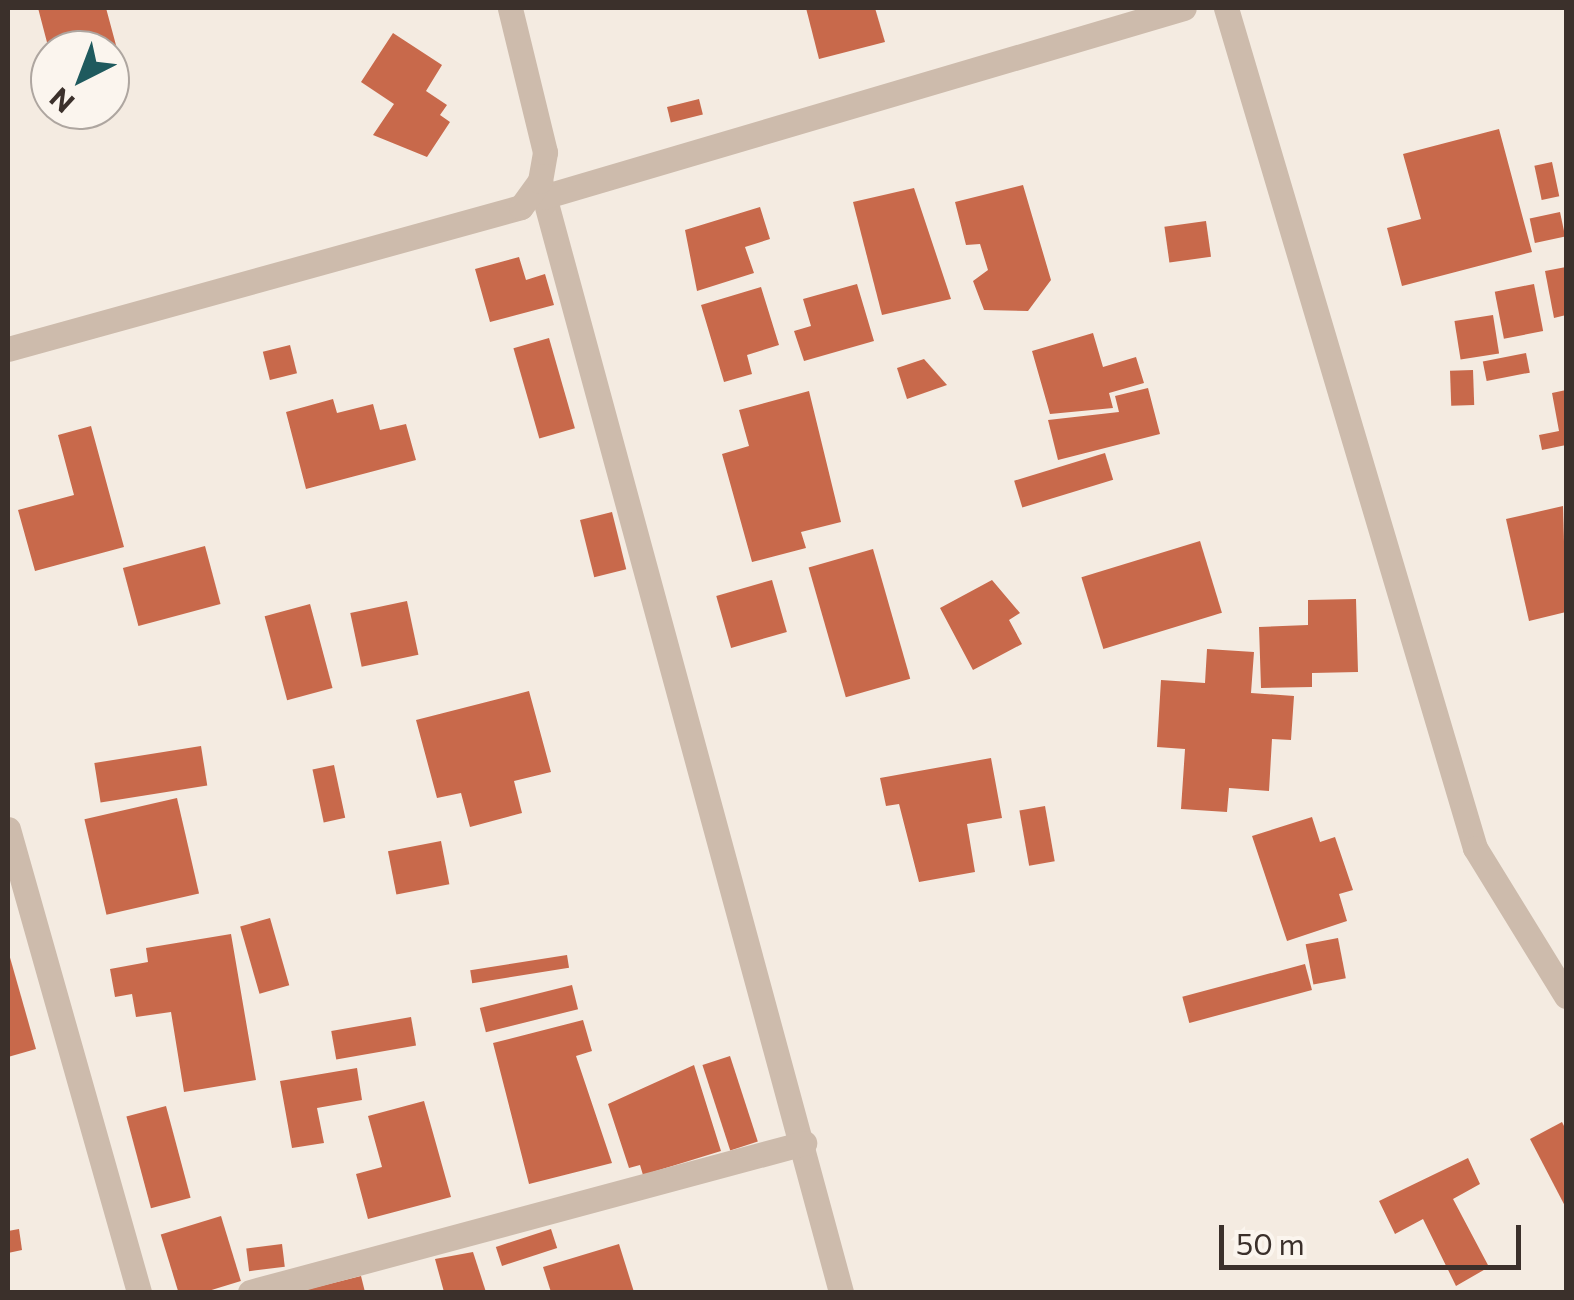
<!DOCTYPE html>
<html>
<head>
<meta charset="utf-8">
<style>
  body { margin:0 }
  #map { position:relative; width:1574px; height:1300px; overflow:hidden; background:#f4ebe1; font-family:Commissioner,sans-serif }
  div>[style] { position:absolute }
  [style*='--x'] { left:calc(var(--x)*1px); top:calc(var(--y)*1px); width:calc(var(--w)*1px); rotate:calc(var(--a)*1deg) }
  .building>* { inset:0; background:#c8694b; transform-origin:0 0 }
  .street>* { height:25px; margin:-12.5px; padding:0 12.5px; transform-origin:12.5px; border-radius:12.5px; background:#cdbbac }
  span { translate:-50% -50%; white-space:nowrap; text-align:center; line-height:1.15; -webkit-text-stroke:8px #fbf5ee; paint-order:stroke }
  .frame { position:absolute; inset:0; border:10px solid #3b302b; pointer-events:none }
  .north { position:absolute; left:30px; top:30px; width:100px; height:100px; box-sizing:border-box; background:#fbf5ee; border:2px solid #aea6a0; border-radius:50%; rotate:222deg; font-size:28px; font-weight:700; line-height:40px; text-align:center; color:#3b302b }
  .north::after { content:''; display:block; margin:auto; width:35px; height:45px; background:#1f5a5e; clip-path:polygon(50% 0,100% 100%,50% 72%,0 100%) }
  .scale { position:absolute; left:1219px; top:1225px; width:302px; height:45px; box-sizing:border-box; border:5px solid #3b302b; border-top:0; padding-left:12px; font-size:30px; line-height:35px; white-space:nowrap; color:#3b302b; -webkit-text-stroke:8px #fbf5ee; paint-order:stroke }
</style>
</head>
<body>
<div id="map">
  <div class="building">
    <div style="clip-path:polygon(38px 8px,106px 8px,127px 86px,110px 91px,110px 50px,49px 50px)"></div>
    <div style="clip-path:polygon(806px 8px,875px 8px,885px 42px,819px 59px)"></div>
    <div style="clip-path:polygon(393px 33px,442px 65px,426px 91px,447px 105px,440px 115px,450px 122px,427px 157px,373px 135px,394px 104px,361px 82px)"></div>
    <div style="left:699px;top:99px;width:16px;height:33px;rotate:76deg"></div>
    <div style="clip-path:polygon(1499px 129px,1532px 252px,1402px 286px,1387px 228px,1421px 219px,1403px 154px)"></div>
    <div style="left:1552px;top:162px;width:35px;height:18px;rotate:78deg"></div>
    <div style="clip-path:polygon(1023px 185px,1051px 280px,1028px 311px,984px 310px,973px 281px,988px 270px,980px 244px,966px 245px,955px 202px)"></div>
    <div style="clip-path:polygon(914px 188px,951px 299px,882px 315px,853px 202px)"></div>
    <div style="clip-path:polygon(760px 207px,770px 239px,745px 247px,754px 273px,697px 291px,685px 230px)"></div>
    <div style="left:1560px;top:212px;width:25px;height:31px;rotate:78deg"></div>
    <div style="left:1206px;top:221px;width:36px;height:42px;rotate:82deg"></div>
    <div style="clip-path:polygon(519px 257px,526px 280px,545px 274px,554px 305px,490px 322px,475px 269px)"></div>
    <div style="clip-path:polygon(1566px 267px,1566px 315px,1554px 318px,1545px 271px)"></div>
    <div style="clip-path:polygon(857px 284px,874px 341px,804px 361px,794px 331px,811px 326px,803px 299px)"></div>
    <div style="left:1534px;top:284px;width:48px;height:40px;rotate:79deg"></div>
    <div style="clip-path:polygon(761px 287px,779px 345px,747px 355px,752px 374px,724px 382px,701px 305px)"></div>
    <div style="left:1493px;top:315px;width:39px;height:39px;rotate:81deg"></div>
    <div style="clip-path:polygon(1093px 333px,1103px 367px,1136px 357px,1144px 383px,1109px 393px,1113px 408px,1050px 414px,1032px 351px)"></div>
    <div style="left:549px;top:338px;width:94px;height:37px;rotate:74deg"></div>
    <div style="left:290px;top:345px;width:29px;height:28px;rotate:76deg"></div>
    <div style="left:1526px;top:353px;width:20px;height:44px;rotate:79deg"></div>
    <div style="clip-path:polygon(924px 359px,947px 385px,907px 399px,897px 368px)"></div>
    <div style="left:1473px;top:370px;width:35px;height:23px;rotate:88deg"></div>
    <div style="clip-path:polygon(1148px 388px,1160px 434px,1058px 460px,1048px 420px,1119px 412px,1115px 396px)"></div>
    <div style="clip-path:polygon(1566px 390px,1566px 445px,1542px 450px,1539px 435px,1559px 431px,1552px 393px)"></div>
    <div style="clip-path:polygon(809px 391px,841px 522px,801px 532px,806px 548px,752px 562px,722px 454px,749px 446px,739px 410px)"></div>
    <div style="clip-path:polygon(333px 399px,337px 413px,373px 404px,380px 430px,406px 424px,416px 460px,306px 489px,286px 412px)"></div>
    <div style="clip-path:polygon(91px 426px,124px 547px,35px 571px,18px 510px,74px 495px,58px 435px)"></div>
    <div style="left:1105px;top:453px;width:28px;height:95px;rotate:73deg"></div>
    <div style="clip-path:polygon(1563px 506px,1566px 612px,1529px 621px,1506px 519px)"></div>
    <div style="left:612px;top:512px;width:59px;height:33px;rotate:76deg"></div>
    <div style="left:1200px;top:541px;width:75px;height:124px;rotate:73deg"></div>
    <div style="left:205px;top:546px;width:60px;height:85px;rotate:75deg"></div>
    <div style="left:873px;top:549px;width:135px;height:67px;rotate:74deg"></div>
    <div style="left:772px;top:580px;width:54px;height:58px;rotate:74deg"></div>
    <div style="clip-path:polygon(992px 580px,1020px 613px,1009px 620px,1022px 644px,973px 670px,940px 608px)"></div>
    <div style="clip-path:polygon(1356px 599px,1358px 672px,1312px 673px,1312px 687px,1261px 688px,1259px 627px,1308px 625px,1308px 600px)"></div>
    <div style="left:407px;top:601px;width:55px;height:58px;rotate:78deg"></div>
    <div style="left:310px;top:604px;width:87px;height:47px;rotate:75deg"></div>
    <div style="clip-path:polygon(1207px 649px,1254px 652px,1251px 693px,1294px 696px,1291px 740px,1272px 739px,1269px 791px,1229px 788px,1227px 812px,1181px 809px,1185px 749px,1157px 747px,1161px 680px,1205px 683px)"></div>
    <div style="clip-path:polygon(529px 691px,551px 772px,514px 781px,522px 813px,470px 827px,461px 793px,437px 798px,416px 720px)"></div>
    <div style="left:201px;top:746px;width:40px;height:108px;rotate:81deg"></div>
    <div style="clip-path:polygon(991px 758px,1002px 818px,967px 824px,975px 872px,919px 882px,899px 804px,886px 806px,880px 778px)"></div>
    <div style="left:334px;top:765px;width:54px;height:22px;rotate:78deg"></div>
    <div style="left:177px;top:798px;width:98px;height:95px;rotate:77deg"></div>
    <div style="left:1045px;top:806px;width:56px;height:26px;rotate:80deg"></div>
    <div style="clip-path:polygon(1312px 817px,1320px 842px,1335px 837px,1353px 890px,1339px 894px,1347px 921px,1287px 941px,1252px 836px)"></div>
    <div style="left:441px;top:841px;width:44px;height:54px;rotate:79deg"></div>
    <div style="left:270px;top:918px;width:70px;height:31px;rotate:74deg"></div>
    <div style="clip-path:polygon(231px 934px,256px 1080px,184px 1092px,171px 1012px,136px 1017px,132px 994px,115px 997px,110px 969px,148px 962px,146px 948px)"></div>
    <div style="left:1338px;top:938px;width:41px;height:33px;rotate:79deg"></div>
    <div style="clip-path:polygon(9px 954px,36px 1049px,8px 1057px,8px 954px)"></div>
    <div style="left:567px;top:955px;width:13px;height:98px;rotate:81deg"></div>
    <div style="left:1305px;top:964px;width:27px;height:127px;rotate:75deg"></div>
    <div style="left:572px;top:985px;width:25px;height:95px;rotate:76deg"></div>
    <div style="left:411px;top:1017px;width:29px;height:81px;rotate:80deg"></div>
    <div style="clip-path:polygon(583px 1020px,592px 1051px,576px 1056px,612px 1163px,529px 1184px,493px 1043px)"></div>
    <div style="left:730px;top:1056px;width:90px;height:29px;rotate:72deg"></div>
    <div style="clip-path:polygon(694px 1065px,721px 1151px,643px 1175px,640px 1165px,629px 1168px,608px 1104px)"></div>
    <div style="clip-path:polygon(357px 1068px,362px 1100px,317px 1108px,324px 1143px,292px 1148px,280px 1081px)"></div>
    <div style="clip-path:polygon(424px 1101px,451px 1197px,368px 1219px,356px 1174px,382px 1167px,368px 1116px)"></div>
    <div style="left:166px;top:1106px;width:95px;height:41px;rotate:75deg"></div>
    <div style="clip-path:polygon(1562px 1122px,1566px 1130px,1566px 1208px,1530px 1139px)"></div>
    <div style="clip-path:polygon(1468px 1158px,1480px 1184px,1453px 1199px,1489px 1267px,1456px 1286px,1423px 1219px,1395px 1234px,1379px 1201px)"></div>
    <div style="left:221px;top:1216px;width:68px;height:63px;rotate:73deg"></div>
    <div style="clip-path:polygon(19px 1229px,22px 1250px,8px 1253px,8px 1231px)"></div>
    <div style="left:551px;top:1229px;width:20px;height:58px;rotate:72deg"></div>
    <div style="left:282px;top:1244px;width:23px;height:36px;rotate:83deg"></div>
    <div style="clip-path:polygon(619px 1244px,634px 1292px,551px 1292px,543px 1267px)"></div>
    <div style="clip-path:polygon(473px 1252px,486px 1292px,444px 1292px,435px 1259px)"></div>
    <div style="clip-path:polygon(361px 1276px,365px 1292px,301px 1292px,301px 1291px)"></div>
  </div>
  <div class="street">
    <div style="--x:1226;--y:8;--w:876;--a:73.49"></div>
    <div style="--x:1475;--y:848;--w:174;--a:58.4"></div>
    <div style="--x:540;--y:181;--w:1151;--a:74.84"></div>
    <div style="--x:543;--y:197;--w:668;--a:-16.43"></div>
    <div style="--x:8;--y:349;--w:532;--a:-15.47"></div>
    <div style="--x:521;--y:207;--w:32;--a:-54"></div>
    <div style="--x:540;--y:181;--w:29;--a:-80"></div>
    <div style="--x:545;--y:152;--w:148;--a:-103.7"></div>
    <div style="--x:8;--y:829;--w:481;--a:74.2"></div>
    <div style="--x:250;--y:1292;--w:574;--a:-15.05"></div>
  </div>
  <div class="frame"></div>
  <div class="north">N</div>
  <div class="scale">50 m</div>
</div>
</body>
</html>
